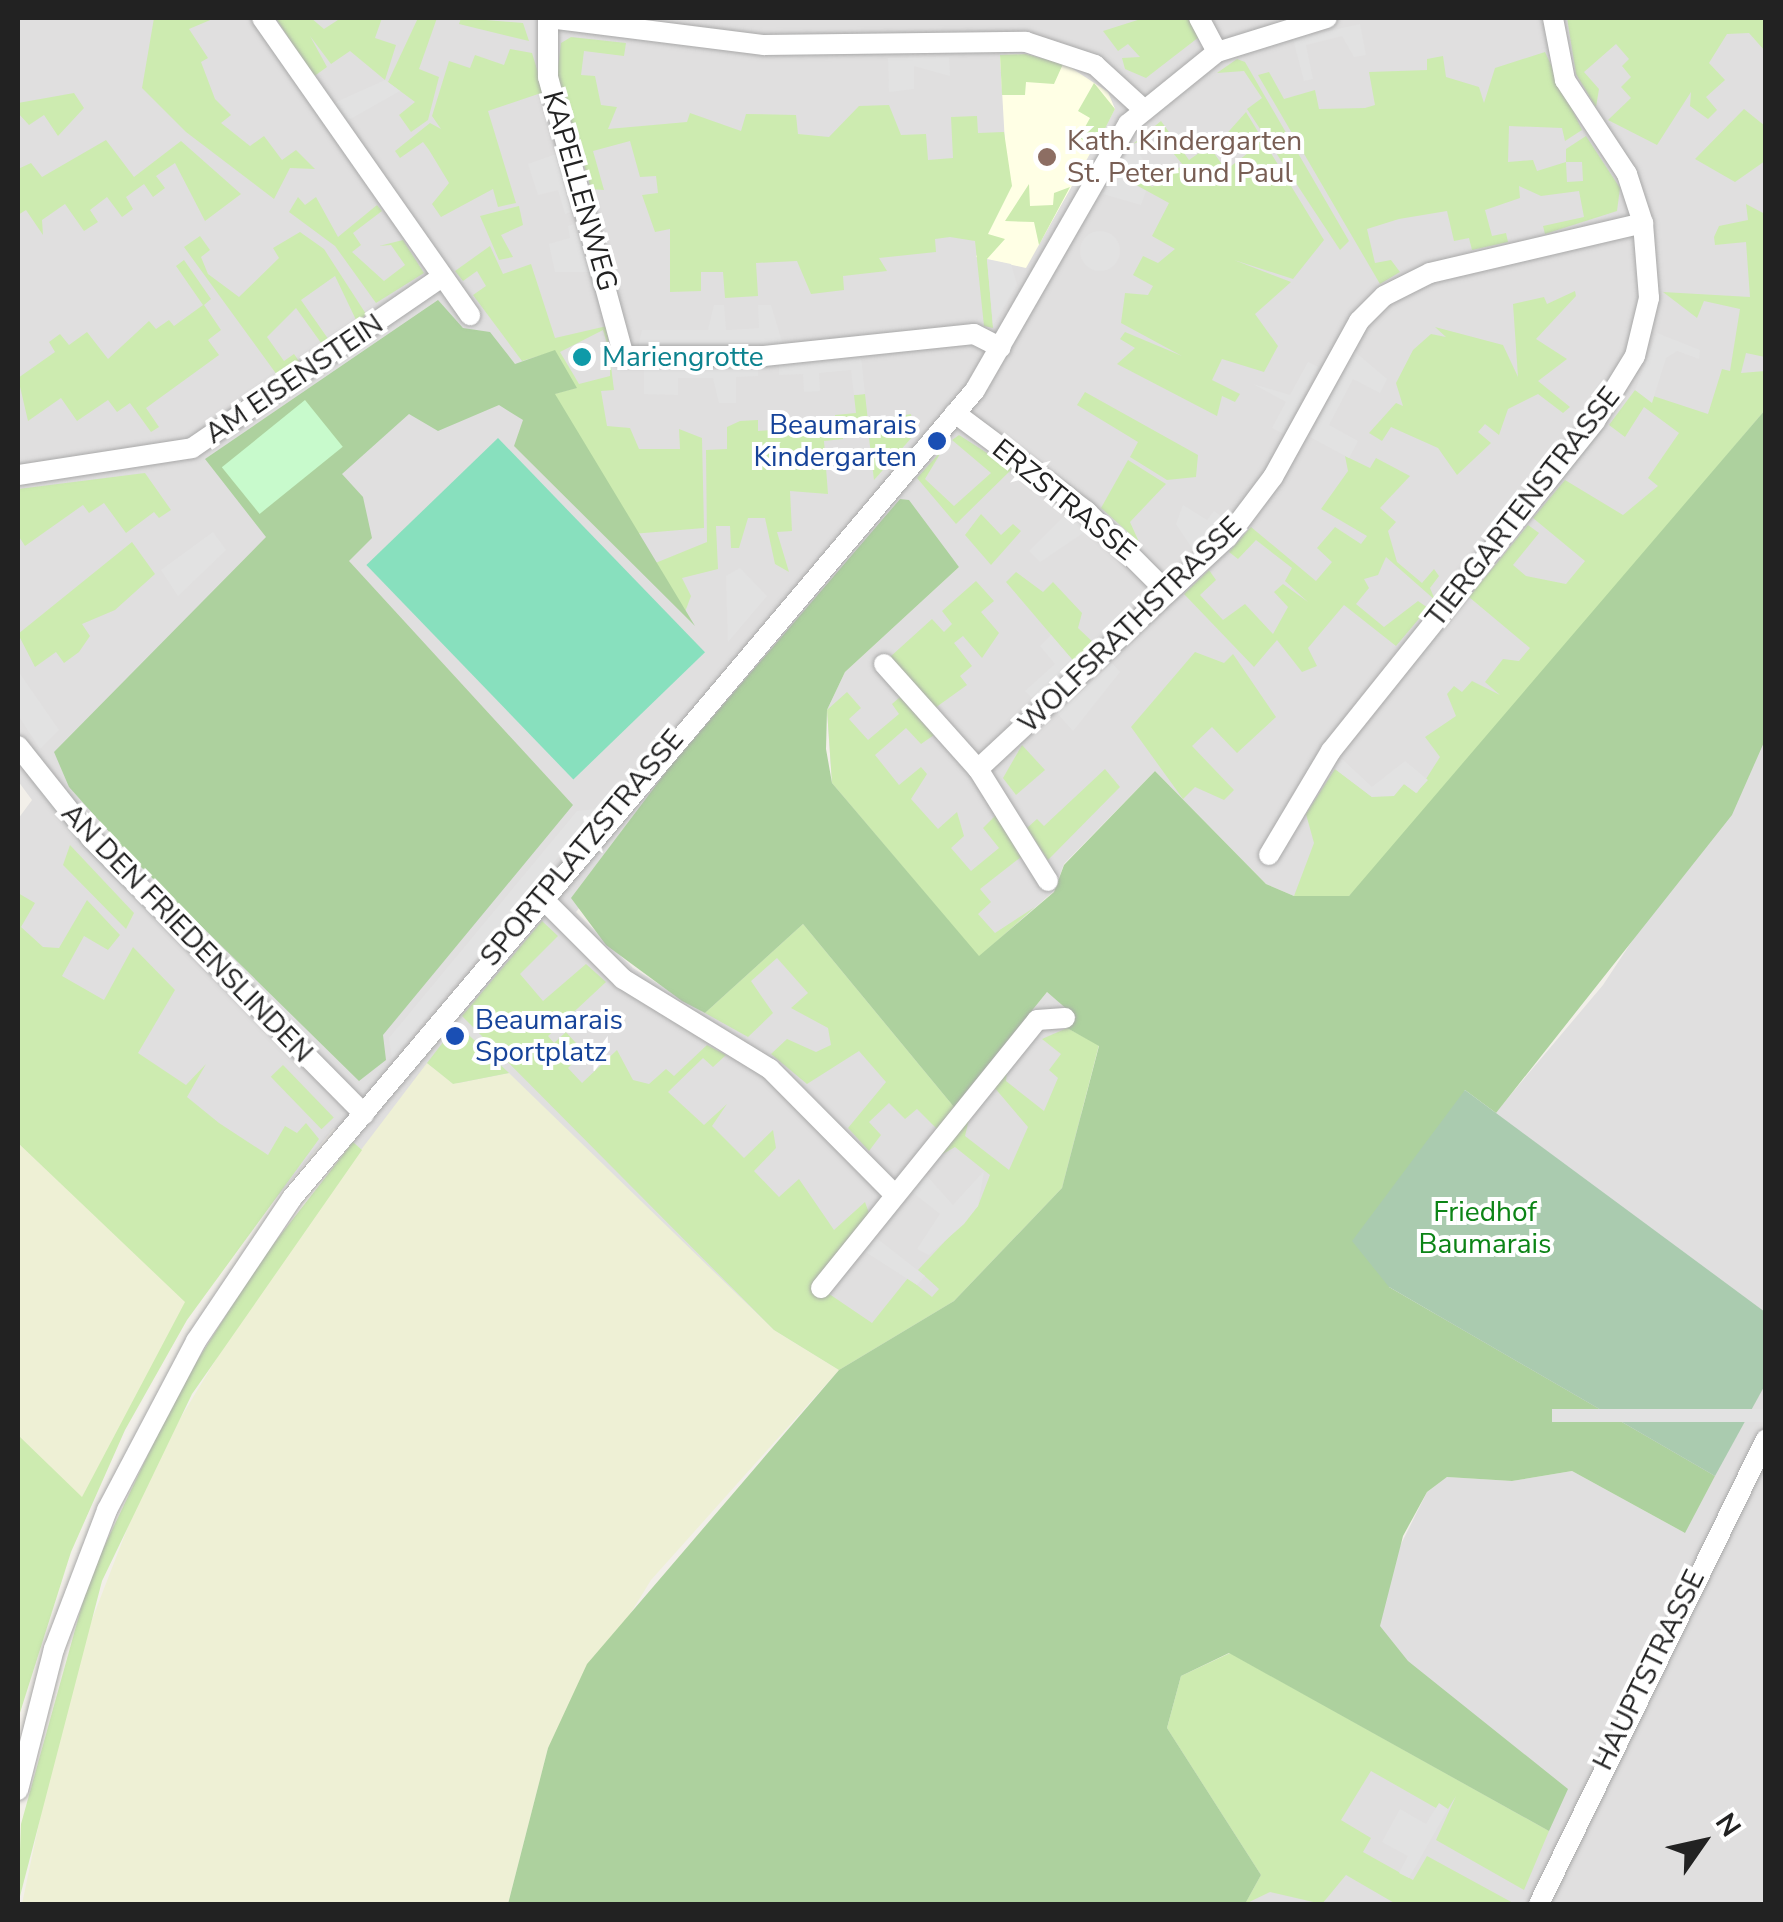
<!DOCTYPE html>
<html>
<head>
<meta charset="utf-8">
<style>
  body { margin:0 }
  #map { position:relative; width:1783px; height:1922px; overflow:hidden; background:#f2efe9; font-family:"Nunito Sans",sans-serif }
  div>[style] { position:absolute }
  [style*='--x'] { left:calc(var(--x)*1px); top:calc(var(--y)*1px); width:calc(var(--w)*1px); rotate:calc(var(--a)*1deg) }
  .residential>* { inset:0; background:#e0dfdf }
  .education>* { inset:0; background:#ffffe5 }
  .farmland>* { inset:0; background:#eef0d5 }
  .grass>* { inset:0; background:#cdebb0; transform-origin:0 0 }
  .forest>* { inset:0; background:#add19e }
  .cemetery>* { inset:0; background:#aacbaf }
  .park>* { inset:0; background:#c8facc; transform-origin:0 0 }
  .pitch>* { inset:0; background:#88e0be; transform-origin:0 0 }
  .parking>* { inset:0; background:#e2e2e2; transform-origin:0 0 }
  .round { border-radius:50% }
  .roads { filter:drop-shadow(0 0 2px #a9a9a9) drop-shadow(0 0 2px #a9a9a9) }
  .street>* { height:20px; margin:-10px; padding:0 10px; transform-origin:10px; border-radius:10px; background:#fff }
  .dots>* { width:28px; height:28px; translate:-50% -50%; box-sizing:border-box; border:5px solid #fff; border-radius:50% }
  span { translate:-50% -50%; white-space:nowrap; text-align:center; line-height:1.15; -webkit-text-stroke:8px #fff; paint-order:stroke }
  .education-label { font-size:28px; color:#785e54 }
  .left { translate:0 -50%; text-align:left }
  .street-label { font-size:28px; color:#222 }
  .culture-label { font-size:28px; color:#0d838f }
  .transit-label { font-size:28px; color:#164399 }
  .right { translate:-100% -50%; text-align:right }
  .park-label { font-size:28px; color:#0c8416 }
  .frame { position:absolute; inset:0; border:20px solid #222; pointer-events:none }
  .north { position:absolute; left:1653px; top:1792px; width:100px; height:100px; -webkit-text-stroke:8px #fff; paint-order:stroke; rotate:56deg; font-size:28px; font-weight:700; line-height:40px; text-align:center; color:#222 }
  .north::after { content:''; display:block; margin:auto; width:35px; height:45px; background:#222; clip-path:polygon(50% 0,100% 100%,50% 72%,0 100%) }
</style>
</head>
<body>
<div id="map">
  <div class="residential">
    <div style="clip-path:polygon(18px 18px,1765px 18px,1765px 410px,1372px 875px,1294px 896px,1266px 884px,1155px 771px,1064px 864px,1054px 891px,979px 957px,832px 783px,827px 710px,845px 672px,959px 567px,900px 499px,576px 912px,633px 968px,705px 1013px,803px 924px,954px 1107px,1047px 992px,1077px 1017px,1068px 1028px,1084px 1129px,1062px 1188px,954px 1301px,839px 1370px,774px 1330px,632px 1195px,427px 1064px,362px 1150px,334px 1128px,248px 1232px,18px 987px,18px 819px,32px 800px,18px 781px)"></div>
    <div style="clip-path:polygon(1765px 740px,1765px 1904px,1245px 1904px,1261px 1875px,1167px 1728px,1407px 1661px,1379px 1626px,1385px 1576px,1427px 1492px,1447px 1477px,1512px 1481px,1572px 1471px,1685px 1533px,1352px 1241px,1496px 1112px,1603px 985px)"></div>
  </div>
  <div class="education">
    <div style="clip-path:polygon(1026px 54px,1070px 67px,1108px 92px,1115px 109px,1026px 268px,976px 257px,1007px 179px,1000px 55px)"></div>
  </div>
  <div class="farmland">
    <div style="clip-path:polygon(427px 1063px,453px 1084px,509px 1073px,774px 1330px,839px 1370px,651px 1580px,548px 1748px,508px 1904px,22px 1904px,70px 1676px,152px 1465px,272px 1267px)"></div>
    <div style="clip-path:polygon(18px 1143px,186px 1302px,82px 1498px,18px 1435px)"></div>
  </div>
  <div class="grass">
    <div style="clip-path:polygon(154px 18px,215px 18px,189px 29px,208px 58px,201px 62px,215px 99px,231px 115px,221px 123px,250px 146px,264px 136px,282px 160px,296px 150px,315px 169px,290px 168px,274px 199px,186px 132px,142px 88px)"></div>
    <div style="clip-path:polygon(276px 18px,311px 18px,324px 29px,341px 18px,382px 18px,375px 38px,396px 45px,385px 80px,350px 51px,331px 64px,310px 36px,327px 67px,313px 77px)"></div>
    <div style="clip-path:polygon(418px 18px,437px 18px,419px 69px,439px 77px,428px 120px,411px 132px,399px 115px,415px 102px,388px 82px)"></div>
    <div style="clip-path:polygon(461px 18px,523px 23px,529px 41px,459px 24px)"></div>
    <div style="clip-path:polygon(1144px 18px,1189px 18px,1199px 37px,1146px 78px,1125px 69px,1122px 58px,1140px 57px,1128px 44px,1118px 51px,1103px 31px)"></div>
    <div style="clip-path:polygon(1567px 18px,1765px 18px,1765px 51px,1749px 33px,1727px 34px,1709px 63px,1725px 80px,1706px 97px,1717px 110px,1708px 119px,1690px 106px,1691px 92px,1657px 145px,1608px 120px,1631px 98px,1621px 87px,1631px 77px,1622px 66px,1629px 59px,1616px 44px,1584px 72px,1599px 89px,1596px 107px,1576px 74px)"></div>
    <div style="clip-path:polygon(571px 37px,626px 43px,624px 56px,584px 51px,581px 75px,595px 76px,601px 105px,617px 107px,608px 129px,687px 122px,690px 113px,741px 131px,746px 114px,796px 115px,798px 134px,829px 137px,859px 106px,889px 105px,901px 135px,926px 134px,928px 160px,953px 158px,951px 117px,977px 116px,978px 133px,1004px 132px,1012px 186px,988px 234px,1005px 239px,987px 259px,993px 328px,984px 326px,975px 241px,950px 237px,935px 239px,936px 252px,879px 258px,887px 271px,843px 276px,844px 290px,811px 294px,797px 261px,756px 263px,758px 296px,725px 298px,723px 272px,701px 272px,701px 291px,670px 292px,670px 229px,655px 232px,642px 195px,658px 193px,656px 176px,640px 177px,630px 141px,593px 151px,604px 190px,591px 189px,557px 75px,561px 43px)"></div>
    <div style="clip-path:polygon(510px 49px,532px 53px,544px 92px,488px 111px,516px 203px,498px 207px,493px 189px,441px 217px,432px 204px,449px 183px,429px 150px,423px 142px,400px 158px,395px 151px,430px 123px,441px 129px,432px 116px,449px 61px,470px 68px,475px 55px,504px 65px)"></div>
    <div style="clip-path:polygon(1545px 52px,1582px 130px,1565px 141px,1562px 128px,1509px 126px,1508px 162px,1533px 160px,1537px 171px,1566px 162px,1567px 182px,1583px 181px,1582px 162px,1566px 162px,1566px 149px,1586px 136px,1620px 188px,1617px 211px,1545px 234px,1543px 226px,1584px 217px,1579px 191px,1541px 196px,1519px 186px,1520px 198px,1485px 210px,1492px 236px,1506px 233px,1508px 242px,1472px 250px,1469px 238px,1454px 241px,1447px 211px,1399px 219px,1367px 229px,1375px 263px,1391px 260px,1400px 272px,1380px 284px,1258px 75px,1269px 72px,1284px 99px,1315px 90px,1319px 109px,1365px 108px,1375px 105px,1369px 72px,1427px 70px,1427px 59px,1443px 56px,1446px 77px,1479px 87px,1484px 103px,1495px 68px)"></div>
    <div style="clip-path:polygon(1026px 54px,1063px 64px,1054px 84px,1026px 82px,1025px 95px,1002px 95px,1000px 55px)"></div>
    <div style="clip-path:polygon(1237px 59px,1245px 62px,1349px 241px,1340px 250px,1247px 109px,1262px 98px,1244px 71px,1217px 73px)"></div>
    <div style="clip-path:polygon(1094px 83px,1115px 109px,1096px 146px,1079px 138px,1090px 118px,1078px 111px)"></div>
    <div style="clip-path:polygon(74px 93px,84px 108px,58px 136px,44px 115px,29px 125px,18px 113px,18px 103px)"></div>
    <div style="clip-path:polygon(1744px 109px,1765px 126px,1765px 161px,1735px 182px,1695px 159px)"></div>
    <div style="clip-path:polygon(1246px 112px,1324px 240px,1293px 279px,1234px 260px,1291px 282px,1255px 314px,1278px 346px,1264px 372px,1222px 359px,1212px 380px,1240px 394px,1235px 402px,1222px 396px,1217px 416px,1117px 364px,1135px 348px,1120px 339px,1125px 332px,1182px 356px,1121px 323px,1125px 293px,1148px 295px,1153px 286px,1133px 275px,1143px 256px,1158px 263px,1175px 249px,1152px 236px,1169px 203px,1127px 180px,1140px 170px,1152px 187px,1183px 165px,1157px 134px,1133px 144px,1161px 121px,1189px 160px,1209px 146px,1226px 170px,1248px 153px,1240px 142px,1220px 156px,1214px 148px)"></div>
    <div style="clip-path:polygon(106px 140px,134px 177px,181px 141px,241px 194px,205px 221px,175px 163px,156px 176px,165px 188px,153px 197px,144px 184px,126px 197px,133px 209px,122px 217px,107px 197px,90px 210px,98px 222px,84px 231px,65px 204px,42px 220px,43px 235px,26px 210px,18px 215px,18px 169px,31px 163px,42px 177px)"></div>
    <div style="clip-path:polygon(1029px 184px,1030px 206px,1053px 205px,1054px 193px,1070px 187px,1039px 245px,1034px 222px,1005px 221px)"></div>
    <div style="clip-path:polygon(298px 197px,305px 205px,316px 197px,338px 237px,377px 205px,382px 211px,353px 233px,361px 245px,352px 252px,384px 281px,405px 265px,391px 245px,379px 246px,403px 240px,424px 273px,376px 303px,335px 246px,289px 212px)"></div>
    <div style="clip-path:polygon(1746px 204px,1765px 214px,1765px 357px,1746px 353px,1741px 373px,1765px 371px,1765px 410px,1372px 875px,1349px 896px,1294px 896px,1314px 843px,1306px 814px,1335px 769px,1372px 797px,1404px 784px,1417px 793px,1440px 757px,1425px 737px,1456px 716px,1447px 694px,1454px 686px,1462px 692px,1472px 681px,1500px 695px,1485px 682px,1503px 659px,1519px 661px,1530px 648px,1469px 597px,1528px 525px,1539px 533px,1513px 565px,1526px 576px,1566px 584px,1585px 561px,1533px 518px,1565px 480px,1623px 515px,1658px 486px,1648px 478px,1679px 433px,1644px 407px,1625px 437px,1609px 425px,1635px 390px,1708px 414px,1722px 369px,1730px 371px,1740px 309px,1704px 301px,1697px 318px,1663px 292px,1750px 297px,1746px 242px,1715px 245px,1714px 237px,1719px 226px,1748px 220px)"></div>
    <div style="clip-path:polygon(519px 206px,523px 225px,501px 235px,513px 257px,499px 260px,480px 216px)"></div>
    <div style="clip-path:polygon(300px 232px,324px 249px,366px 314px,358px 324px,335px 276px,301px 300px,331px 343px,324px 347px,296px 308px,267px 337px,284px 361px,294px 354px,301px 364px,280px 379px,184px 247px,200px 236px,210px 250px,201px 257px,208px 274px,239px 297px,279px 258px,273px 248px)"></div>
    <div style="clip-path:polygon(490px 246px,503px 274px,531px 264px,555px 338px,607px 326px,609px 350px,603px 330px,560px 352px,579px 384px,610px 376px,610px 358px,614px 390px,601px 391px,607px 426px,630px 428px,639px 449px,680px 449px,679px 429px,702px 438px,704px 528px,632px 534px,554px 394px,576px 388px,555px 351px,522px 361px,473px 295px,486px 286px,477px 271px,463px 281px,455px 271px)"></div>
    <div style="clip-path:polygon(184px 260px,211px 299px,204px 305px,221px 330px,208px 340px,219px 355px,146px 408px,159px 427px,151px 432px,130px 403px,117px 412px,108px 400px,77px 421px,61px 398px,28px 421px,18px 378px,55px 352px,49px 342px,60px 334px,69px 345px,87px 332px,108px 359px,149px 321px,156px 329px,169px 320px,174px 326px,203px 305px,176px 266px)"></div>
    <div style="clip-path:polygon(1575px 291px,1576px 296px,1536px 339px,1567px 359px,1538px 381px,1570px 407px,1563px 413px,1538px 394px,1508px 409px,1499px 435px,1485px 424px,1478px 432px,1491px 443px,1457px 475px,1438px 448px,1391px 427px,1382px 441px,1369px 433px,1396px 403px,1403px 406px,1396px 383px,1413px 350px,1431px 334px,1446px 337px,1435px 327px,1503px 345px,1518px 377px,1513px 304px,1544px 297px,1547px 304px)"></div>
    <div style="clip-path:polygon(1085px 392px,1198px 455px,1196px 477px,1167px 480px,1130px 457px,1138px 442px,1077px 405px)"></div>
    <div style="clip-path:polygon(865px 394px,868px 421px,911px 414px,914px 435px,874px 480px,867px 421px,843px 423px,843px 439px,824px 441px,828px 494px,790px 491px,792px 531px,777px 532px,789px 572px,775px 564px,765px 518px,748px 518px,739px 548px,731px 548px,730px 526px,716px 526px,718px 569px,682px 578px,691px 596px,685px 612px,653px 564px,707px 542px,706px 450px,727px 449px,727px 427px,740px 421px,758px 420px,758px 431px,835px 424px,835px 415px,856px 413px,854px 395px)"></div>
    <div style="clip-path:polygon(959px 435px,1012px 469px,956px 524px,917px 478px,943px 449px,925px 479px,954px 506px,991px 473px,952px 440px)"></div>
    <div style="clip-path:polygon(1345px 456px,1370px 468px,1376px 458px,1410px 476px,1380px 508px,1396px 522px,1388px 531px,1397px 562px,1422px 583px,1434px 569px,1439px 576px,1430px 588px,1435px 600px,1386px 557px,1378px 575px,1364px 579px,1369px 588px,1356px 604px,1384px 627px,1418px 601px,1428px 608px,1396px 646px,1344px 605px,1308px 648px,1317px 666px,1302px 672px,1277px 640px,1254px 667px,1184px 594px,1209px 570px,1216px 580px,1200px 595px,1223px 620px,1245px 604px,1273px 634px,1288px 607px,1274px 592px,1283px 584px,1308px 602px,1285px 581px,1292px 568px,1256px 540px,1238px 559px,1229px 552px,1251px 527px,1316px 581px,1332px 562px,1317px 548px,1335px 527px,1361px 544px,1367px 536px,1321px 509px,1348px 471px)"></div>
    <div style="clip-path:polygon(1128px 460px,1166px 484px,1130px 522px,1139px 542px,1101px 508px)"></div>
    <div style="clip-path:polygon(145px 473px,171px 510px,159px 518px,154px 512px,126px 533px,104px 503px,89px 513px,83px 505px,25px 546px,18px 535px,18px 489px)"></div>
    <div style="clip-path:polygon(981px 514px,1001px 535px,1013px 524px,1021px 531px,991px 565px,965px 535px)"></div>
    <div style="clip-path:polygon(132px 542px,155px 574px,115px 610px,82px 624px,90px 636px,79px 652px,64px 663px,56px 652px,35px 667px,18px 634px)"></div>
    <div style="clip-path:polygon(1016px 572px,1043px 592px,1053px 582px,1082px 613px,1078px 628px,1096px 645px,1076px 664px,1006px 582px)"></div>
    <div style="clip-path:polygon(976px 581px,994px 601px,981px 612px,999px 633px,982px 658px,963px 636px,954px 643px,972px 666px,960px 676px,967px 685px,935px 708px,890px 657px,932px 619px,944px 632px,952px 624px,942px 611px)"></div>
    <div style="clip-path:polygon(1195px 652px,1224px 663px,1233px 654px,1276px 717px,1237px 753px,1212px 727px,1192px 746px,1234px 790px,1224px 800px,1195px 787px,1183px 799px,1131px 727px)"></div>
    <div style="clip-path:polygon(847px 692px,861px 708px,849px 719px,868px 740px,899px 714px,892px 704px,900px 697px,934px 735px,921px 744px,906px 728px,875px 755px,899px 785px,921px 767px,927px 774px,911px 799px,938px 829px,957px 812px,964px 836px,951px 848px,971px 871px,999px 848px,983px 828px,996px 815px,1021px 857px,980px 889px,991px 902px,978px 914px,995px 933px,1035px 907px,979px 957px,832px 783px,827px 710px)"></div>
    <div style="clip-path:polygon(1022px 745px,1045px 770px,1016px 795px,1003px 778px)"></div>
    <div style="clip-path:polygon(1105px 769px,1120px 787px,1048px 860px,1027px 828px,1037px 819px,1044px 826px)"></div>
    <div style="clip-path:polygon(70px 845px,134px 913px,126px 929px,63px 865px)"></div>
    <div style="clip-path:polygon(18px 893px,35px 903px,21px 927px,43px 947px,59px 948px,87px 900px,120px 935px,108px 950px,84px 936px,62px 976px,104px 1000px,133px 947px,175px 990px,138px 1053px,186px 1085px,206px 1064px,187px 1097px,219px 1123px,268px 1155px,285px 1126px,297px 1133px,306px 1123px,319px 1139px,187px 1320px,125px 1430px,71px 1552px,18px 1719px,18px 1435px,82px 1497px,185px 1302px,18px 1143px)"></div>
    <div style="clip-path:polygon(542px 921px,558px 936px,520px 974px,543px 1001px,586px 964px,606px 982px,548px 1036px,554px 1043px,566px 1032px,584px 1052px,568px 1068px,582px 1083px,617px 1050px,633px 1080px,649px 1084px,666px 1069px,674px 1076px,707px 1045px,726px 1055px,713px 1067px,703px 1058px,668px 1092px,704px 1125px,727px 1104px,712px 1126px,744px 1158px,773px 1130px,776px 1148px,754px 1171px,779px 1197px,799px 1179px,834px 1230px,865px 1202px,869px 1213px,813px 1283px,872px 1323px,908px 1278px,932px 1297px,939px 1289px,918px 1270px,978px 1206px,990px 1175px,955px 1147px,941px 1155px,969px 1119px,965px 1136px,1009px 1170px,1028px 1127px,994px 1087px,1007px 1071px,1006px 1081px,1044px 1111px,1058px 1078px,1049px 1070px,1061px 1054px,1042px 1039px,1067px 1028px,1099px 1045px,1062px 1188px,954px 1301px,839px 1370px,774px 1330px,462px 1016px)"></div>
    <div style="clip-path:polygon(803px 924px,954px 1107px,937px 1129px,917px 1109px,905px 1119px,889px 1103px,869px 1122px,881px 1135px,869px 1151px,848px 1128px,886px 1082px,859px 1051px,807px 1084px,771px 1054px,787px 1039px,816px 1052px,831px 1045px,828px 1028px,791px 1008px,808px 993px,777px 958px,751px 981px,773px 1013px,748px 1037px,705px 1013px)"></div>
    <div style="clip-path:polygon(457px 1024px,509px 1073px,453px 1084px,427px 1063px)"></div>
    <div style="left:283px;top:1065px;width:73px;height:17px;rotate:46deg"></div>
    <div style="clip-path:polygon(353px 1142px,362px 1150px,192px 1394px,102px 1581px,18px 1904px,21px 1824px,90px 1576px,180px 1388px,261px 1260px)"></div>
    <div style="clip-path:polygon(1230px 1653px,1549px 1831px,1524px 1890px,1436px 1840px,1456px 1796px,1448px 1809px,1436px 1808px,1371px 1771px,1341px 1820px,1371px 1838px,1363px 1852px,1413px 1880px,1427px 1856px,1515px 1904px,1396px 1904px,1346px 1875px,1322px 1904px,1270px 1892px,1245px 1904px,1261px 1875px,1167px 1728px,1181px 1676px)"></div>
  </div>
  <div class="forest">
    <div style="clip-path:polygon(438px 300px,463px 328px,490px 332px,515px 364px,555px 350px,577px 388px,555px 394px,695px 626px,514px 446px,523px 420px,499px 405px,438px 431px,409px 414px,342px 474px,363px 497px,372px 538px,349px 561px,573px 805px,383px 1035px,386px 1060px,359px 1081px,138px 864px,69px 787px,54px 752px,266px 537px,205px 459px)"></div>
    <div style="clip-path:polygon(1765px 410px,1765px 740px,1732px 815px,1496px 1113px,1465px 1090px,1389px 1287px,1715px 1476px,1685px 1533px,1572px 1471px,1512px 1481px,1447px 1477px,1427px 1492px,1403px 1536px,1380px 1626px,1408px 1661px,1568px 1789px,1549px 1831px,1229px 1653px,1181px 1676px,1167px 1728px,1261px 1875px,1245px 1904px,508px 1904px,548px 1748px,587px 1664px,839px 1370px,954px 1301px,1062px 1188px,1099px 1046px,1067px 1028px,1076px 1017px,1047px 992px,954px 1107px,803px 924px,705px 1013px,682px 1001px,606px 945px,571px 898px,669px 768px,900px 499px,909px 500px,959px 567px,845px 672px,827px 710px,826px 749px,832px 783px,979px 956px,1054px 892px,1064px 865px,1155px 771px,1266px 884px,1294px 896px,1349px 896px)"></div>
  </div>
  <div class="cemetery">
    <div style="clip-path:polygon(1465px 1090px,1765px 1312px,1765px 1385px,1715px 1476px,1389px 1287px,1352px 1241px)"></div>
  </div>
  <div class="park">
    <div style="left:305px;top:400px;width:60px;height:107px;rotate:51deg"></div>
  </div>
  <div class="pitch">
    <div style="left:498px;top:438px;width:298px;height:183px;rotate:46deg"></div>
  </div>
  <div class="parking">
    <div style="clip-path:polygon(1360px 24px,1366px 55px,1354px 57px,1342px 36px,1306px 45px,1313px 79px,1304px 81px,1293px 39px)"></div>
    <div style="clip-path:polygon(949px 57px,950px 76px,914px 66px,914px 89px,889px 92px,888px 58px)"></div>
    <div style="clip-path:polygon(385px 80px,400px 91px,345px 122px,332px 104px)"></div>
    <div style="clip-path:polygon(1133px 144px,1147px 166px,1127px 180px,1146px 191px,1141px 205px,1103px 194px)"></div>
    <div style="clip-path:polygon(562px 152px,579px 209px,565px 214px,558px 190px,538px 195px,528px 164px)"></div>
    <div style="clip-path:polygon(583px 221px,591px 272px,555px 272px,549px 244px,570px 238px,568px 226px)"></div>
    <div class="round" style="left:1080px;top:231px;width:40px;height:40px"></div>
    <div style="clip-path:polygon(987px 259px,1011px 264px,1017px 285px,993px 326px)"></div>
    <div style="clip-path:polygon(714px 305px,724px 305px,726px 330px,759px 328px,758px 305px,771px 305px,783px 345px,638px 346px,642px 330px,708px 330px)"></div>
    <div style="clip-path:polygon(1657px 333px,1700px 350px,1699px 359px,1677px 351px,1666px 358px,1652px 403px,1635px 390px)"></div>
    <div style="clip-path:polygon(1354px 351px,1387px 379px,1380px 393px,1353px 379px,1329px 425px,1358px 441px,1349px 458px,1310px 437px)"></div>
    <div style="clip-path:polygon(861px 356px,865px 394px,854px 395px,851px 370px,819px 373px,820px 391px,804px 392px,803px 374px,779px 375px,779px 362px)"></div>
    <div style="clip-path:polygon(1308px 362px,1318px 367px,1284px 434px,1272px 428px,1286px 402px,1253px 384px,1290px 395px)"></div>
    <div style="clip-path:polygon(758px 364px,758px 376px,736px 377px,736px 403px,719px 403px,713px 378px,678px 378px,678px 395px,644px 394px,644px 365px)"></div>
    <div style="clip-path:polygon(1183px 505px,1207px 520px,1214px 511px,1225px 519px,1194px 551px,1176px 524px)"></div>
    <div style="clip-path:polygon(1068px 512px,1089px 529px,1040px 562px,1029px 551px)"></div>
    <div style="clip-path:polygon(213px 532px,226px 550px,178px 596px,161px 570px)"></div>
    <div style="clip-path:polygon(740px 568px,767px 596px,728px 642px,726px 576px)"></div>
    <div style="clip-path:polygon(1051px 635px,1076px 664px,1035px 701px,1025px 691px,1055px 664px,1040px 646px)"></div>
    <div style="clip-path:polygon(1112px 663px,1120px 672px,1073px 731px,1057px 713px)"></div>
    <div style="clip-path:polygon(18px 671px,59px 730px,40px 749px,18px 715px)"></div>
    <div style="clip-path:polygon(1342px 759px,1372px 787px,1405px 761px,1428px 780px,1416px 793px,1404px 784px,1394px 796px,1372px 797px,1335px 769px)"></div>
    <div style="clip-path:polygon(18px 761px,200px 960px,323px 1088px,80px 847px)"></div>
    <div style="clip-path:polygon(597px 809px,480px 954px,392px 1059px,389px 1038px,577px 811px)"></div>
    <div style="clip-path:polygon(984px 1171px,978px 1206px,964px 1224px,929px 1255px,917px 1249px,940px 1214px,911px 1191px,925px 1174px,953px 1205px)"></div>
    <div style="clip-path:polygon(875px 1237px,925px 1276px,917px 1285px,864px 1251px)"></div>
    <div style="left:1765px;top:1409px;width:13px;height:213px;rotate:90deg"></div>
    <div style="clip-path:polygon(1439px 1803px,1448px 1809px,1409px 1878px,1399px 1873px,1408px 1856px,1382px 1842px,1400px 1809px,1426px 1824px)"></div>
  </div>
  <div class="roads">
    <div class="street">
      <div style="--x:262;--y:18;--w:363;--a:55"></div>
      <div style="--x:548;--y:18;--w:59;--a:90"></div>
      <div style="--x:548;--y:77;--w:289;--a:74.8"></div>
      <div style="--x:624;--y:356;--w:140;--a:0"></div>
      <div style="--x:764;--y:356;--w:211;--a:-6"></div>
      <div style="--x:974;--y:334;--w:30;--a:27"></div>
      <div style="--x:549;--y:18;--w:217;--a:7.2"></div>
      <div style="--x:764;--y:45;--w:262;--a:-0.7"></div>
      <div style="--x:1026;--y:42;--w:73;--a:18.4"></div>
      <div style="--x:1095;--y:65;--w:64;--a:42.5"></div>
      <div style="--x:1199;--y:18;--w:38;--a:62"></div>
      <div style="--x:955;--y:413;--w:164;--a:36.8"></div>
      <div style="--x:1086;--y:511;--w:115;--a:45"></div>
      <div style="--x:18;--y:475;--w:176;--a:-8.8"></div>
      <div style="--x:192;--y:448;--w:303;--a:-34.4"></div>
      <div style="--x:884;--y:664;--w:141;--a:48.2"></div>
      <div style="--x:978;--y:769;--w:132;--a:58"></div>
      <div style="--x:18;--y:746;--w:119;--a:51.5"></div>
      <div style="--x:92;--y:839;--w:387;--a:45.3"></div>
      <div style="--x:978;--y:769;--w:340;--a:-42.9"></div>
      <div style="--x:1227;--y:538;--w:76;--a:-53"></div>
      <div style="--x:1273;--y:477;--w:178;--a:-61.1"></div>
      <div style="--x:1359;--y:321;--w:35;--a:-45"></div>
      <div style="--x:1384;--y:296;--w:51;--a:-26.6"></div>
      <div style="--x:1430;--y:273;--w:219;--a:-13.2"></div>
      <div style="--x:1269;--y:855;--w:121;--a:-59.2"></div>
      <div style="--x:1331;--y:751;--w:423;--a:-51.3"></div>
      <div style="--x:1595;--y:421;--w:76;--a:-58.4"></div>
      <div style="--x:1635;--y:356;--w:60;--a:-76.4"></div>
      <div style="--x:1649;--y:298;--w:75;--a:-94.6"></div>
      <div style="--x:1643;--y:223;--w:52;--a:-108.1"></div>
      <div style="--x:1627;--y:174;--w:113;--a:-123.4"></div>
      <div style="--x:1565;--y:80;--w:63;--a:-101"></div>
      <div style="--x:541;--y:897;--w:116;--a:45"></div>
      <div style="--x:623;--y:979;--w:172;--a:31.5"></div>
      <div style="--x:770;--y:1069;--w:177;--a:45.2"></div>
      <div style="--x:821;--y:1288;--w:344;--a:-51.1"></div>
      <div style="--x:1037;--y:1020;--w:28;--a:-4"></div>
      <div style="--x:18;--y:1790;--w:146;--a:-75.7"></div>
      <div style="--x:54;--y:1649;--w:149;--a:-69.1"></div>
      <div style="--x:107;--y:1510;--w:191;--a:-62.2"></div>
      <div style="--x:196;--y:1341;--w:172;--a:-56.1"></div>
      <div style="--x:292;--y:1198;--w:1058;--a:-49.79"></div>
      <div style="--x:975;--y:390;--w:307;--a:-60.1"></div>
      <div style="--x:1128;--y:124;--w:114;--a:-39"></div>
      <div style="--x:1217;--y:52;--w:115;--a:-17.2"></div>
      <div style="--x:1539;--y:1904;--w:517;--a:-63.98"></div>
    </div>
  </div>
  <div class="dots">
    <div style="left:1047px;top:157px;background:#8d6e63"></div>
    <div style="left:582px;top:357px;background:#0f9aa8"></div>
    <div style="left:937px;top:441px;background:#1a4fb4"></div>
    <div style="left:455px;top:1036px;background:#1a4fb4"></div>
  </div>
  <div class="education-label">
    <span class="left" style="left:1067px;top:157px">Kath. Kindergarten<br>St. Peter und Paul</span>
  </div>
  <div class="street-label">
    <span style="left:580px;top:191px;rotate:74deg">KAPELLENWEG</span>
    <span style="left:294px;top:379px;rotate:-34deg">AM EISENSTEIN</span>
    <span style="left:1064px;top:500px;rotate:39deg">ERZSTRASSE</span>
    <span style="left:1523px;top:507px;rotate:-52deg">TIERGARTENSTRASSE</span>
    <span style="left:1130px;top:625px;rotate:-44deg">WOLFSRATHSTRASSE</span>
    <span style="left:582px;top:848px;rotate:-50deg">SPORTPLATZSTRASSE</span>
    <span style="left:187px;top:933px;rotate:46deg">AN DEN FRIEDENSLINDEN</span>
    <span style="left:1649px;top:1670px;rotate:-64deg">HAUPTSTRASSE</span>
  </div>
  <div class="culture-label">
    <span class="left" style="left:602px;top:357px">Mariengrotte</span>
  </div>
  <div class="transit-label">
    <span class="right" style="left:917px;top:441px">Beaumarais<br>Kindergarten</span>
    <span class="left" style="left:475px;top:1036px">Beaumarais<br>Sportplatz</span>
  </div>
  <div class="park-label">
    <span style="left:1485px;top:1228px">Friedhof<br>Baumarais</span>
  </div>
  <div class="frame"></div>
  <div class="north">N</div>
</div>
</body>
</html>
